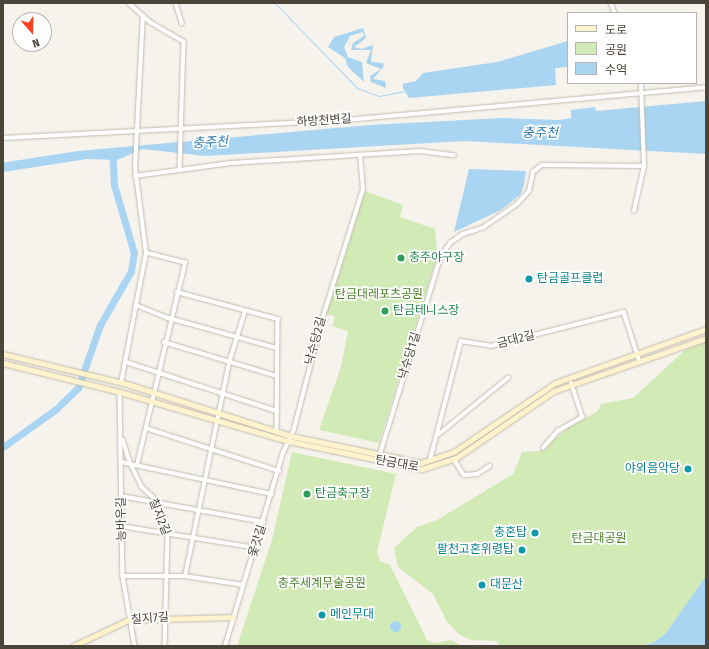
<!DOCTYPE html>
<html>
<head>
<meta charset="utf-8">
<style>
  body { margin:0 }
  #map { position:relative; width:709px; height:649px; overflow:hidden; background:#f6f3ec; font-family:"Fira Sans Condensed","Noto Sans KR",sans-serif }
  div>[style] { position:absolute }
  [style*='--x'] { left:calc(var(--x)*1px); top:calc(var(--y)*1px); width:calc(var(--w)*1px); rotate:calc(var(--a)*1deg) }
  .green>* { inset:0; background:#d2eab5 }
  .water>* { inset:0; background:#a9d4f2 }
  .round { border-radius:50% }
  .stream>* { height:1px; margin:-0.5px; padding:0 0.5px; transform-origin:0.5px; border-radius:0.5px; background:#a9d4f2 }
  .river>* { height:7px; margin:-3.5px; padding:0 3.5px; transform-origin:3.5px; border-radius:3.5px; background:#a9d4f2 }
  .roads { filter:drop-shadow(0 0 1px #c2bbae) drop-shadow(0 0 1px #c2bbae) }
  .street>* { height:3.5px; margin:-1.75px; padding:0 1.75px; transform-origin:1.75px; border-radius:1.75px; background:#fff }
  .secondary>* { height:5px; margin:-2.5px; padding:0 2.5px; transform-origin:2.5px; border-radius:2.5px; background:#fff3cd }
  .dots>* { width:11px; height:11px; translate:-50% -50%; box-sizing:border-box; border:2px solid #fff; border-radius:50% }
  span { translate:-50% -50%; white-space:nowrap; text-align:center; line-height:1.15; -webkit-text-stroke:3.5px #fff; paint-order:stroke }
  .street-label { font-size:12px; color:#4b4439 }
  .leisure-label { font-size:12px; color:#27864d }
  .left { translate:0 -50%; text-align:left }
  .culture-label { font-size:12px; color:#0d838f }
  .right { translate:-100% -50%; text-align:right }
  .park-label { font-size:12px; color:#4a7f2a }
  .water-label { font-size:13px; color:#2e7ab2; font-style:italic }
  .frame { position:absolute; inset:0; border:4px solid #4b4439; pointer-events:none }
  .legend { position:absolute; left:567px; top:12px; width:130px; height:72px; box-sizing:border-box; background:#fff; border:1px solid #b7b4b0; margin:0; padding:5px 7px; list-style:none; font-size:12px; color:#4b4439 }
  .legend li { display:flex; align-items:center; gap:8px; height:20px }
  .legend b { width:20px; border:1px solid #b7b4b0 }
  .north { position:absolute; left:12px; top:12px; width:40px; height:40px; box-sizing:border-box; background:#fff; border:1px solid #b7b4b0; border-radius:50%; rotate:160deg; font-size:11px; font-weight:700; line-height:16px; text-align:center; color:#4b4439 }
  .north::after { content:''; display:block; margin:auto; width:14px; height:18px; background:#fc3f1d; clip-path:polygon(50% 0,100% 100%,50% 72%,0 100%) }
</style>
</head>
<body>
<div id="map">
  <div class="green">
    <div style="clip-path:polygon(365px 191px,403px 205px,400px 217px,435px 229px,436px 238px,437px 257px,379px 443px,319px 430px,341px 367px,348px 331px,332px 326px,335px 316px,326px 314px)"></div>
    <div style="clip-path:polygon(706px 341px,706px 576px,666px 633px,653px 643px,639px 646px,499px 646px,497px 641px,471px 640px,460px 635px,447px 622px,433px 594px,398px 567px,394px 548px,417px 527px,437px 520px,513px 474px,522px 452px,540px 451px,569px 427px,598px 411px,601px 404px,633px 398px,684px 351px)"></div>
    <div style="clip-path:polygon(292px 452px,396px 474px,377px 552px,380px 561px,390px 565px,427px 640px,433px 643px,451px 640px,462px 646px,237px 646px,272px 540px)"></div>
  </div>
  <div class="water">
    <div style="clip-path:polygon(363px 28px,366px 38px,354px 47px,361px 49px,373px 45px,371px 62px,383px 63px,384px 66px,373px 79px,385px 81px,386px 88px,371px 82px,370px 76px,381px 69px,366px 63px,371px 50px,351px 50px,353px 43px,364px 36px,363px 32px,350px 36px,344px 47px,348px 57px,362px 62px,364px 82px,348px 67px,345px 58px,328px 47px,334px 37px)"></div>
    <div style="clip-path:polygon(568px 41px,568px 67px,555px 68px,556px 85px,409px 98px,403px 88px,403px 84px,416px 81px,423px 73px,497px 62px)"></div>
    <div style="clip-path:polygon(706px 101px,706px 154px,464px 141px,205px 156px,143px 149px,117px 160px,87px 159px,3px 172px,3px 163px,7px 162px,78px 151px,370px 125px,503px 118px,559px 120px,571px 118px,571px 110px,595px 107px,596px 111px)"></div>
    <div style="clip-path:polygon(469px 169px,526px 171px,524px 185px,520px 195px,501px 210px,454px 232px)"></div>
    <div style="clip-path:polygon(706px 576px,706px 646px,639px 646px,653px 643px,666px 633px)"></div>
    <div class="round" style="left:389.5px;top:620.5px;width:11px;height:11px"></div>
  </div>
  <div class="stream">
    <div style="--x:275;--y:3;--w:118;--a:46"></div>
    <div style="--x:357;--y:88;--w:23;--a:20"></div>
    <div style="--x:379;--y:96;--w:25;--a:-11"></div>
  </div>
  <div class="river">
    <div style="--x:3;--y:447;--w:65;--a:-35.6"></div>
    <div style="--x:56;--y:409;--w:30;--a:-44"></div>
    <div style="--x:78;--y:388;--w:67;--a:-70.8"></div>
    <div style="--x:100;--y:325;--w:62;--a:-60.1"></div>
    <div style="--x:131;--y:271;--w:18;--a:-81"></div>
    <div style="--x:134;--y:253;--w:71;--a:-106.4"></div>
    <div style="--x:114;--y:185;--w:34;--a:-93"></div>
  </div>
  <div class="roads">
    <div class="street">
      <div style="--x:129;--y:3;--w:28;--a:42"></div>
      <div style="--x:150;--y:22;--w:39;--a:30"></div>
      <div style="--x:184;--y:42;--w:128;--a:91.8"></div>
      <div style="--x:176;--y:3;--w:21;--a:73"></div>
      <div style="--x:611;--y:3;--w:11;--a:68"></div>
      <div style="--x:3;--y:138;--w:342;--a:-3"></div>
      <div style="--x:345;--y:120;--w:363;--a:-5.2"></div>
      <div style="--x:135;--y:176;--w:97;--a:-7.7"></div>
      <div style="--x:231;--y:163;--w:189;--a:-3.6"></div>
      <div style="--x:420;--y:151;--w:34;--a:7"></div>
      <div style="--x:634;--y:211;--w:46;--a:-77.5"></div>
      <div style="--x:644;--y:166;--w:83;--a:-92.1"></div>
      <div style="--x:177;--y:292;--w:105;--a:15"></div>
      <div style="--x:278;--y:319;--w:113;--a:90.5"></div>
      <div style="--x:136;--y:305;--w:35;--a:22"></div>
      <div style="--x:169;--y:318;--w:112;--a:15.5"></div>
      <div style="--x:164;--y:342;--w:118;--a:16.7"></div>
      <div style="--x:126;--y:362;--w:159;--a:18"></div>
      <div style="--x:121;--y:383;--w:132;--a:-79.1"></div>
      <div style="--x:146;--y:253;--w:87;--a:-97.3"></div>
      <div style="--x:135;--y:167;--w:151;--a:-87"></div>
      <div style="--x:120;--y:392;--w:184;--a:89.1"></div>
      <div style="--x:123;--y:576;--w:71;--a:80.3"></div>
      <div style="--x:146;--y:428;--w:140;--a:17.9"></div>
      <div style="--x:439;--y:434;--w:89;--a:-39.1"></div>
      <div style="--x:123;--y:440;--w:25;--a:72"></div>
      <div style="--x:131;--y:464;--w:25;--a:64"></div>
      <div style="--x:142;--y:487;--w:15;--a:42"></div>
      <div style="--x:153;--y:497;--w:40;--a:68"></div>
      <div style="--x:168;--y:534;--w:112;--a:91.5"></div>
      <div style="--x:543;--y:448;--w:23;--a:-49"></div>
      <div style="--x:558;--y:431;--w:28;--a:-30"></div>
      <div style="--x:582;--y:417;--w:35;--a:-108"></div>
      <div style="--x:379;--y:457;--w:210;--a:-72.9"></div>
      <div style="--x:441;--y:256;--w:16;--a:-55"></div>
      <div style="--x:450;--y:243;--w:16;--a:-35"></div>
      <div style="--x:463;--y:234;--w:22;--a:-18"></div>
      <div style="--x:484;--y:227;--w:40;--a:-34.9"></div>
      <div style="--x:517;--y:204;--w:18;--a:-47"></div>
      <div style="--x:529;--y:191;--w:19;--a:-78"></div>
      <div style="--x:533;--y:172;--w:11;--a:-38"></div>
      <div style="--x:542;--y:165;--w:102;--a:0.6"></div>
      <div style="--x:454;--y:459;--w:19;--a:58"></div>
      <div style="--x:464;--y:475;--w:13;--a:-4"></div>
      <div style="--x:477;--y:474;--w:15;--a:-32"></div>
      <div style="--x:430;--y:460;--w:123;--a:-75.4"></div>
      <div style="--x:461;--y:341;--w:30;--a:9"></div>
      <div style="--x:491;--y:346;--w:137;--a:-14.3"></div>
      <div style="--x:624;--y:312;--w:52;--a:72.3"></div>
      <div style="--x:121;--y:462;--w:154;--a:12"></div>
      <div style="--x:137;--y:465;--w:208;--a:-76.6"></div>
      <div style="--x:185;--y:263;--w:40;--a:-165.6"></div>
      <div style="--x:121;--y:496;--w:145;--a:10.3"></div>
      <div style="--x:121;--y:526;--w:138;--a:9.2"></div>
      <div style="--x:123;--y:576;--w:62;--a:0"></div>
      <div style="--x:185;--y:576;--w:59;--a:8.8"></div>
      <div style="--x:185;--y:576;--w:217;--a:-78.3"></div>
      <div style="--x:229;--y:363;--w:54;--a:-72.9"></div>
      <div style="--x:225;--y:646;--w:202;--a:-73.3"></div>
      <div style="--x:283;--y:453;--w:26;--a:-65"></div>
      <div style="--x:294;--y:429;--w:113;--a:-75.6"></div>
      <div style="--x:322;--y:320;--w:137;--a:-72.6"></div>
      <div style="--x:363;--y:189;--w:34;--a:-95"></div>
    </div>
    <div class="secondary">
      <div style="--x:3;--y:354;--w:128;--a:13.6"></div>
      <div style="--x:127;--y:384;--w:172;--a:17.6"></div>
      <div style="--x:291;--y:436;--w:133;--a:11.7"></div>
      <div style="--x:421;--y:463;--w:36;--a:-19"></div>
      <div style="--x:455;--y:451;--w:121;--a:-34.2"></div>
      <div style="--x:555;--y:383;--w:160;--a:-19.7"></div>
      <div style="--x:3;--y:363;--w:121;--a:13.9"></div>
      <div style="--x:120;--y:392;--w:175;--a:16.3"></div>
      <div style="--x:288;--y:441;--w:137;--a:11.8"></div>
      <div style="--x:422;--y:469;--w:36;--a:-18"></div>
      <div style="--x:456;--y:458;--w:119;--a:-34.4"></div>
      <div style="--x:554;--y:391;--w:161;--a:-19.2"></div>
      <div style="--x:73;--y:646;--w:61;--a:-25.3"></div>
      <div style="--x:128;--y:620;--w:105;--a:-1.6"></div>
    </div>
  </div>
  <div class="dots">
    <div style="left:401px;top:258px;background:#2e9e5b"></div>
    <div style="left:529px;top:279px;background:#0f9aa8"></div>
    <div style="left:385px;top:311px;background:#2e9e5b"></div>
    <div style="left:688px;top:469px;background:#0f9aa8"></div>
    <div style="left:307px;top:494px;background:#2e9e5b"></div>
    <div style="left:535px;top:533px;background:#0f9aa8"></div>
    <div style="left:522px;top:550px;background:#0f9aa8"></div>
    <div style="left:482px;top:585px;background:#0f9aa8"></div>
    <div style="left:322px;top:615px;background:#0f9aa8"></div>
  </div>
  <div class="street-label">
    <span style="left:324px;top:121px;rotate:-4deg">하방천변길</span>
    <span style="left:516px;top:340px;rotate:-14deg">금대2길</span>
    <span style="left:316px;top:341px;rotate:-75deg">낙수당2길</span>
    <span style="left:410px;top:356px;rotate:-73deg">낙수당1길</span>
    <span style="left:397px;top:464px;rotate:10deg">탄금대로</span>
    <span style="left:159px;top:517px;rotate:68deg">칠지2길</span>
    <span style="left:122px;top:519px;rotate:-91deg">능바우길</span>
    <span style="left:258px;top:541px;rotate:-73deg">옻갓길</span>
    <span style="left:150px;top:619px;rotate:-5deg">칠지7길</span>
  </div>
  <div class="leisure-label">
    <span class="left" style="left:409px;top:258px">충주야구장</span>
    <span class="left" style="left:393px;top:311px">탄금테니스장</span>
    <span class="left" style="left:315px;top:494px">탄금축구장</span>
  </div>
  <div class="culture-label">
    <span class="left" style="left:537px;top:279px">탄금골프클럽</span>
    <span class="right" style="left:680px;top:469px">야외음악당</span>
    <span class="right" style="left:527px;top:533px">충혼탑</span>
    <span class="right" style="left:514px;top:550px">팔천고혼위령탑</span>
    <span class="left" style="left:490px;top:585px">대문산</span>
    <span class="left" style="left:330px;top:615px">메인무대</span>
  </div>
  <div class="park-label">
    <span style="left:379px;top:295px">탄금대레포츠공원</span>
    <span style="left:599px;top:539px">탄금대공원</span>
    <span style="left:322px;top:584px">충주세계무술공원</span>
  </div>
  <div class="water-label">
    <span style="left:540px;top:133px">충주천</span>
    <span style="left:210px;top:143px;rotate:-3deg">충주천</span>
  </div>
  <div class="frame"></div>
  <ul class="legend">
  <li><b style="height:5px;background:#fff3cd"></b>도로</li>
  <li><b style="height:11px;background:#d2eab5"></b>공원</li>
  <li><b style="height:11px;background:#a9d4f2"></b>수역</li>
  </ul>
  <div class="north">N</div>
</div>
</body>
</html>
